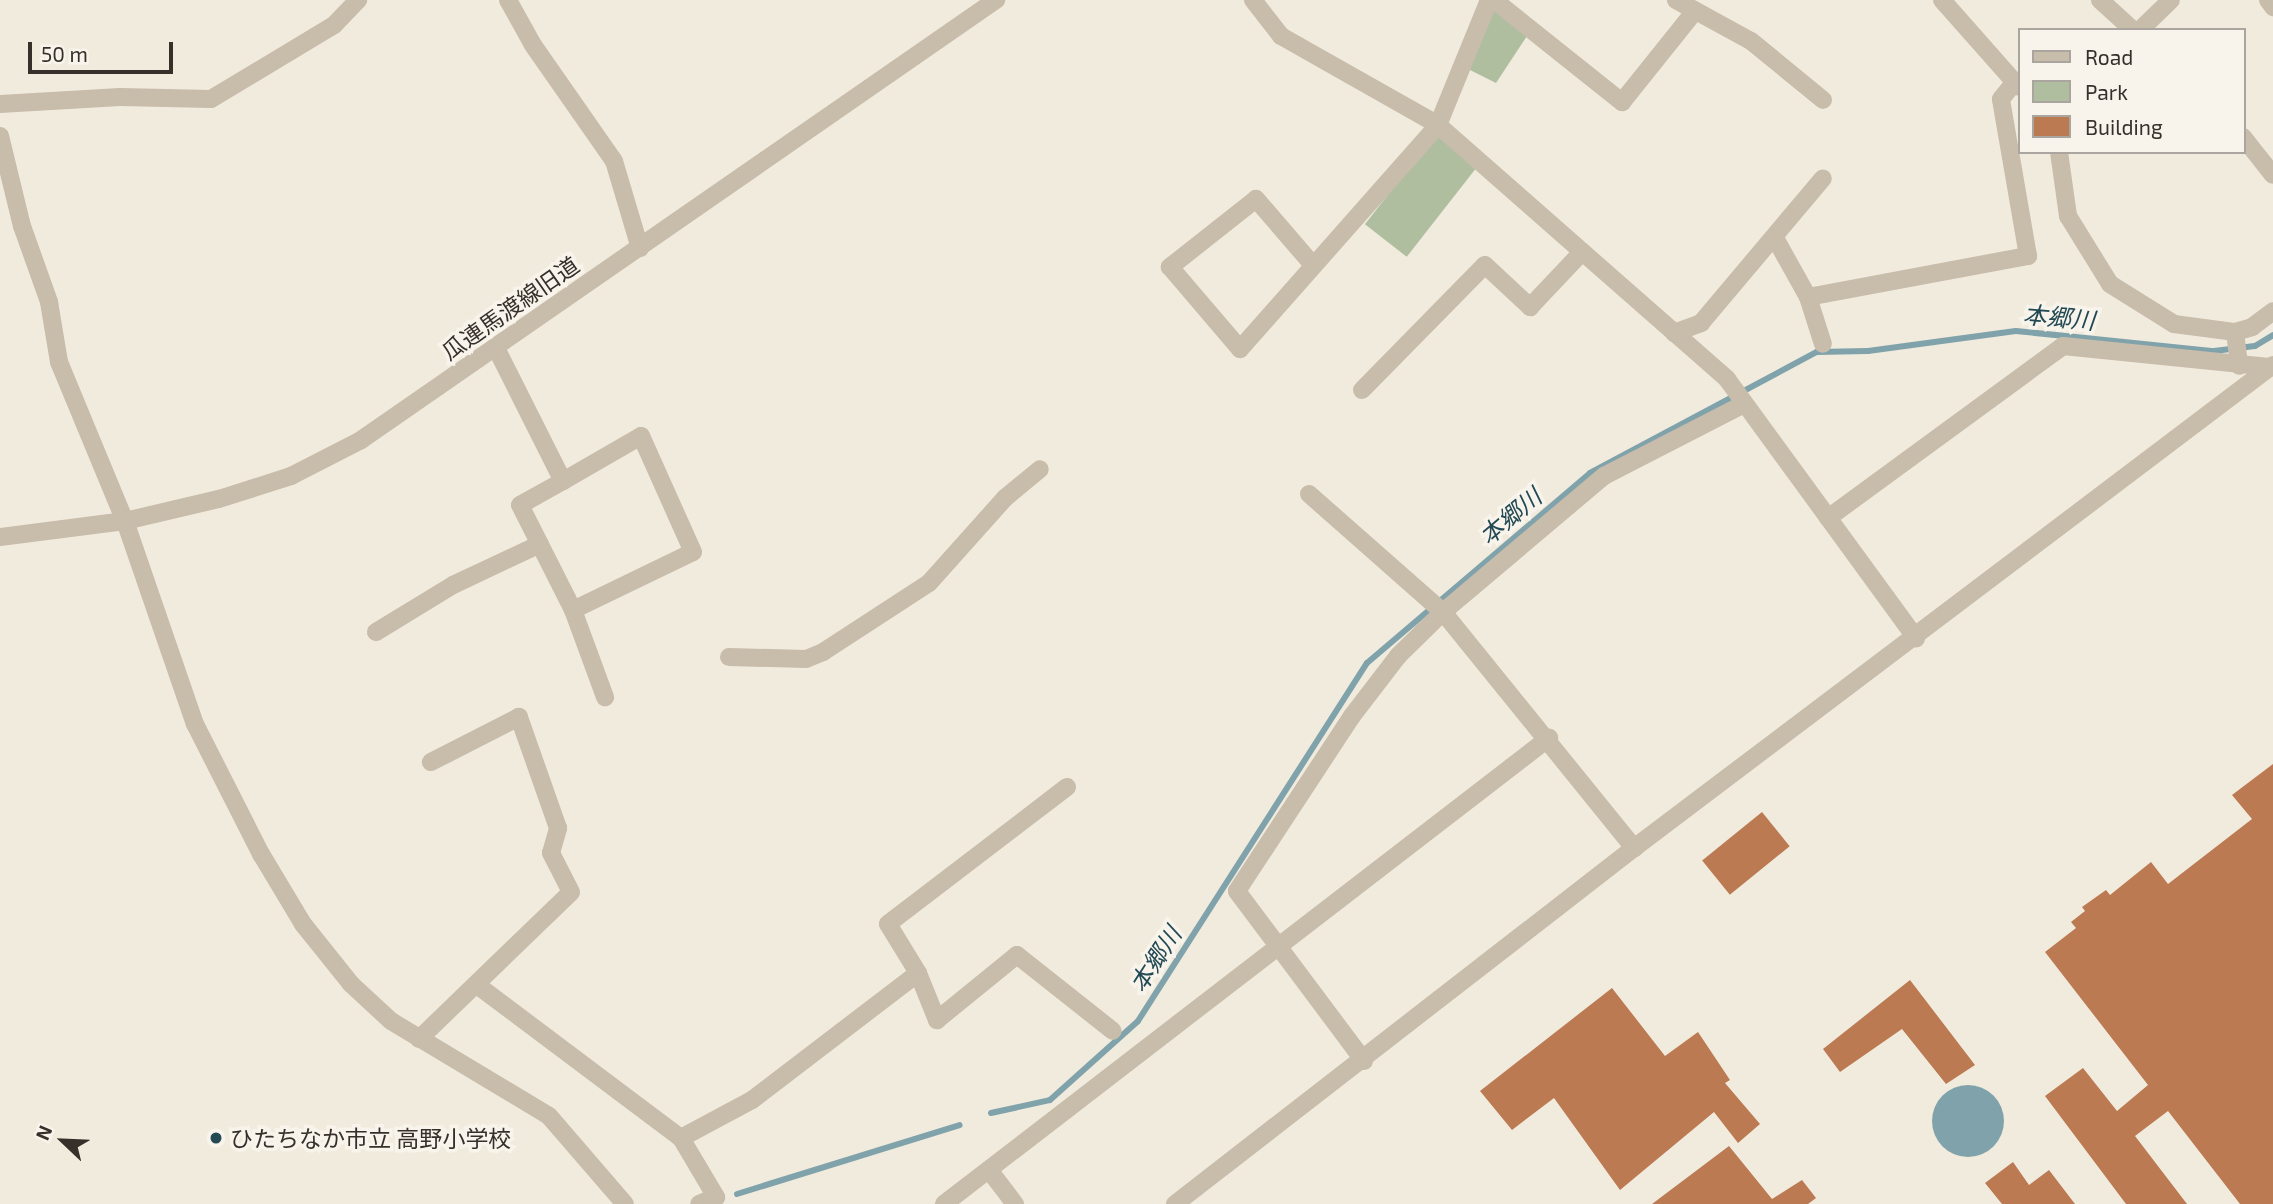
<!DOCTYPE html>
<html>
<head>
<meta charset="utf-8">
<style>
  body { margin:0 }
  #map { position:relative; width:2273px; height:1204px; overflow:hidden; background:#f1ebde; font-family:"Exo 2","Noto Sans JP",sans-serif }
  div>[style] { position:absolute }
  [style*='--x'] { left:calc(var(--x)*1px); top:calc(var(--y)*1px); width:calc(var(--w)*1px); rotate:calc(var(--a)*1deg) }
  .green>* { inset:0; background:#b0bea0; transform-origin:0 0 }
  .water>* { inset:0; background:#80a3ab }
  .round { border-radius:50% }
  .stream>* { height:6px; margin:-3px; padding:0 3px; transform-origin:3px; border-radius:3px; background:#80a3ab }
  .building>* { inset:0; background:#bb7a52; transform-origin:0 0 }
  .minor>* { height:18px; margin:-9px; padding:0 9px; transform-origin:9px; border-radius:9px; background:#c8bcab }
  .dots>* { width:19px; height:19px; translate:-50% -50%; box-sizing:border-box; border:4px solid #f8f4eb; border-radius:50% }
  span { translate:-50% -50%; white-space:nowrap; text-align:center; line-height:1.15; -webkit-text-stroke:7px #f8f4eb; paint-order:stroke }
  .street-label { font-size:23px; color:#362f2a }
  .poi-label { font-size:23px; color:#362f2a }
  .left { translate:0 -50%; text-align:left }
  .water-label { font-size:24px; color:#234a54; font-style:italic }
  .legend { position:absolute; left:2018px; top:28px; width:228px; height:126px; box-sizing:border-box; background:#f8f4eb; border:2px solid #aaa59e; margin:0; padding:9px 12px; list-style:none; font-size:21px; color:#362f2a }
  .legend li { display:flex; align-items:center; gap:14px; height:35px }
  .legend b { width:35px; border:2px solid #aaa59e }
  .north { position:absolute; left:28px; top:1106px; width:70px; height:70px; -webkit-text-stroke:5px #f8f4eb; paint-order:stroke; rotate:293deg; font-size:19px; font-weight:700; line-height:28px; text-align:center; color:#362f2a }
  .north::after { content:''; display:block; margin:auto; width:24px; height:32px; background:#362f2a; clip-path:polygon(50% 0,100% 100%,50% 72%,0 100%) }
  .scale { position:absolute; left:28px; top:42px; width:145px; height:32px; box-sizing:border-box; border:4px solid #362f2a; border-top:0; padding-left:9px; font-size:21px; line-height:24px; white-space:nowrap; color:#362f2a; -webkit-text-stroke:5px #f8f4eb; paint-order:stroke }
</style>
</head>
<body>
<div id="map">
  <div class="green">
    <div style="clip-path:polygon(1491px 5px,1529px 33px,1496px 83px,1464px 67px)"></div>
    <div style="left:1437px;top:132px;width:53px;height:117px;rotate:38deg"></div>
  </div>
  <div class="water">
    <div class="round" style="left:1932px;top:1085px;width:72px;height:72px"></div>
  </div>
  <div class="stream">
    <div style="--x:991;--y:1113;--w:60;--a:-12.4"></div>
    <div style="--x:1050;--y:1100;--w:118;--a:-41.9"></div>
    <div style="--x:1138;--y:1021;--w:425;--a:-57.4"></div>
    <div style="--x:1367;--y:663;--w:293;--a:-40.4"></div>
    <div style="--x:1590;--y:473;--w:257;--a:-28.1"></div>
    <div style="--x:1817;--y:352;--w:51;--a:-1.1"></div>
    <div style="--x:1868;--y:351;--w:149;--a:-7.7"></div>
    <div style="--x:2016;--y:331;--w:199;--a:5.8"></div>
    <div style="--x:2214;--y:351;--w:41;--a:-7"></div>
    <div style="--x:2255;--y:346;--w:21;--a:-31"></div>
    <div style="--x:737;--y:1194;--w:233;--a:-17.2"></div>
  </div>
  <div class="building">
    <div style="clip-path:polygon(2273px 764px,2273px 1204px,2240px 1204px,2168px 1111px,2135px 1136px,2187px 1204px,2126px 1204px,2045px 1096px,2083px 1068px,2117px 1111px,2148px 1085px,2045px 952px,2076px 928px,2071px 922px,2085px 911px,2082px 907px,2106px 890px,2110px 895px,2151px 862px,2168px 884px,2252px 819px,2232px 795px)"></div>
    <div style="left:1762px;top:812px;width:44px;height:77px;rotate:51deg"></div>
    <div style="clip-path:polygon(1910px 980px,1975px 1065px,1946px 1084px,1902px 1029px,1840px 1072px,1823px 1049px)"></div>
    <div style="clip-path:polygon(1612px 988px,1665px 1056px,1698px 1032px,1730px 1080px,1725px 1083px,1760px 1124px,1738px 1143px,1714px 1112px,1620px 1190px,1554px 1098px,1512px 1130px,1480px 1091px)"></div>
    <div style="clip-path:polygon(1729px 1146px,1772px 1199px,1802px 1180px,1816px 1198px,1808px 1204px,1652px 1204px)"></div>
    <div style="clip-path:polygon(2013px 1162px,2029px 1185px,2049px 1170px,2075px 1204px,2002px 1204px,1985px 1183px)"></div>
  </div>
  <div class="minor">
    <div style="--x:508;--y:0;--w:51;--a:60.9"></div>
    <div style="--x:533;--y:45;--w:141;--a:55.1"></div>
    <div style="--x:614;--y:161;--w:91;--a:73.4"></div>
    <div style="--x:1253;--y:0;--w:46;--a:52.1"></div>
    <div style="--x:1281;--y:36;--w:180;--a:29.5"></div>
    <div style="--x:1438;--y:125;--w:385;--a:41.3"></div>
    <div style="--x:1727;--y:379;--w:321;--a:53.9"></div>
    <div style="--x:1494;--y:0;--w:164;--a:38.6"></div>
    <div style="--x:1622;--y:102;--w:115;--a:-51.3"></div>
    <div style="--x:1676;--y:0;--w:85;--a:28.7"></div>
    <div style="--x:1751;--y:41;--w:93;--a:39.3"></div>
    <div style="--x:1942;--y:0;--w:116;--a:48.5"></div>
    <div style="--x:2100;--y:0;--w:45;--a:42.3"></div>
    <div style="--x:2268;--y:0;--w:9;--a:54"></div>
    <div style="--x:2140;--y:30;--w:43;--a:-44.1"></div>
    <div style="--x:0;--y:104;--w:120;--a:-3.3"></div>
    <div style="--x:120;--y:97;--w:91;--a:1.3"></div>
    <div style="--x:211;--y:99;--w:144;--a:-31"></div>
    <div style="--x:334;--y:25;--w:35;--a:-46"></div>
    <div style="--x:0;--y:136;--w:93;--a:76.3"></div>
    <div style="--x:22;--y:226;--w:81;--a:70.4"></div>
    <div style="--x:49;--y:302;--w:61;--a:80.5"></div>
    <div style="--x:59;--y:362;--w:172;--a:67.5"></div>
    <div style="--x:125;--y:521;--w:215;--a:71"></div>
    <div style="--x:195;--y:724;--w:146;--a:63.1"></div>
    <div style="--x:261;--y:854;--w:82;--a:59"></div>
    <div style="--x:303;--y:924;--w:77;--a:51.3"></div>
    <div style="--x:351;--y:984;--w:54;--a:42.8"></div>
    <div style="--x:391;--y:1021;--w:184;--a:31"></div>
    <div style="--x:549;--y:1116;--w:116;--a:49.2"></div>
    <div style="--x:2243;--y:137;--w:48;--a:51.7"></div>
    <div style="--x:2059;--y:152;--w:65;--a:82"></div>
    <div style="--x:2068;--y:216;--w:80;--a:58.3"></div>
    <div style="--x:2110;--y:284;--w:75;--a:32"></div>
    <div style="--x:2174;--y:324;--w:62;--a:7.5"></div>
    <div style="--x:2235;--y:332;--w:18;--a:-16"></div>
    <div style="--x:2252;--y:327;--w:26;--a:-37"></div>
    <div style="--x:1775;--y:238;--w:68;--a:60.8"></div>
    <div style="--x:1808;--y:297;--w:49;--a:72.3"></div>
    <div style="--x:1312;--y:264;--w:86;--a:-130.7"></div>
    <div style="--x:1256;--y:199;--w:110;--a:141.7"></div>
    <div style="--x:1170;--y:267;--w:108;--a:49.5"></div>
    <div style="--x:1240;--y:349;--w:299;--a:-48.5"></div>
    <div style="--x:1438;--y:125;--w:135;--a:-67.8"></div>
    <div style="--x:1808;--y:297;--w:224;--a:-10.6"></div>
    <div style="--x:2028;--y:256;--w:159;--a:-99.8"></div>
    <div style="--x:2001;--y:99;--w:22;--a:-51"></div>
    <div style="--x:2235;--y:332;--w:34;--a:83"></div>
    <div style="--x:1674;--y:333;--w:29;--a:-20"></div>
    <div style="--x:1701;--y:323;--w:189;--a:-49.9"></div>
    <div style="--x:496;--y:348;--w:149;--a:63.3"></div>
    <div style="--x:563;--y:481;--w:49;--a:150.8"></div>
    <div style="--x:520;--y:505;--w:118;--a:63.2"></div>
    <div style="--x:573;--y:610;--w:133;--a:-25.8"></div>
    <div style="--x:693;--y:552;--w:127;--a:-114.1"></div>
    <div style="--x:641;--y:436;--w:90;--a:150"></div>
    <div style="--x:1362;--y:390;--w:175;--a:-45.5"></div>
    <div style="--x:1485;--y:265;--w:62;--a:43"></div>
    <div style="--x:1530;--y:307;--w:76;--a:-46.6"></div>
    <div style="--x:1309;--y:494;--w:179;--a:41.4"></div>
    <div style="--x:1443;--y:612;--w:304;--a:51"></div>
    <div style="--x:1828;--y:518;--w:291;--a:-36.2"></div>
    <div style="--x:2063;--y:346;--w:209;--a:5.8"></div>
    <div style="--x:0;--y:537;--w:126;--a:-7.3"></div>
    <div style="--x:125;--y:521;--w:97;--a:-13.2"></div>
    <div style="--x:219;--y:499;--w:76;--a:-17.7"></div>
    <div style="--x:291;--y:476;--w:79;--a:-27.2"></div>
    <div style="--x:361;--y:440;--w:773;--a:-34.72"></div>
    <div style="--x:573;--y:610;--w:93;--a:69.8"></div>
    <div style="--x:376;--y:632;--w:90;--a:-31.4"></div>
    <div style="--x:453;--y:585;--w:96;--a:-25.2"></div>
    <div style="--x:729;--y:657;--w:77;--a:1.5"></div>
    <div style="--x:806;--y:659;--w:18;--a:-22"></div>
    <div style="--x:823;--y:652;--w:126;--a:-33.1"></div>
    <div style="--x:929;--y:583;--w:114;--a:-48.2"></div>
    <div style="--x:1005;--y:498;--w:45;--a:-39.6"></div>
    <div style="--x:1067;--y:787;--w:225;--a:142.6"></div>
    <div style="--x:888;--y:924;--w:57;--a:58.5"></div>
    <div style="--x:918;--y:973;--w:51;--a:68"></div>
    <div style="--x:937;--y:1020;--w:103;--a:-39.1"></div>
    <div style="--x:1017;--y:955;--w:122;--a:38.4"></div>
    <div style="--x:477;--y:985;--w:255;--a:36.9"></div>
    <div style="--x:681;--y:1138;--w:69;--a:59.3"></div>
    <div style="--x:716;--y:1197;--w:18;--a:158"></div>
    <div style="--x:419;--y:1039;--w:211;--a:-44"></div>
    <div style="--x:571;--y:892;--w:44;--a:-117.1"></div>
    <div style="--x:551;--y:853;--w:26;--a:-74"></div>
    <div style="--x:558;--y:828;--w:118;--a:-109.4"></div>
    <div style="--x:519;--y:717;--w:99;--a:152.9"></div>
    <div style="--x:1364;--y:1061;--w:212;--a:-126.8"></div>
    <div style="--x:1237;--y:891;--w:209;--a:-56.7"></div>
    <div style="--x:1352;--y:716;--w:76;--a:-52.5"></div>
    <div style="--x:1398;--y:656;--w:63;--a:-44.4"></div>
    <div style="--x:1443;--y:612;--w:211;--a:-40.2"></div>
    <div style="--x:1604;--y:476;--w:157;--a:-27.2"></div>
    <div style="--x:681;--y:1138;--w:81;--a:-28.2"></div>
    <div style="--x:752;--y:1100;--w:209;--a:-37.4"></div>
    <div style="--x:989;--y:1170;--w:43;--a:52.6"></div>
    <div style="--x:944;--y:1204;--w:764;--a:-37.61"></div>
    <div style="--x:1175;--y:1204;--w:581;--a:-37.8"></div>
    <div style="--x:1634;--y:848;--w:801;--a:-37.08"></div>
  </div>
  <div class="dots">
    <div style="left:216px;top:1138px;background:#234a54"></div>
  </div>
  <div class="street-label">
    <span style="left:510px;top:308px;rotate:-35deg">瓜連馬渡線旧道</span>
  </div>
  <div class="poi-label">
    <span class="left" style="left:230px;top:1138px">ひたちなか市立 高野小学校</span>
  </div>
  <div class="water-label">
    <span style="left:2059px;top:317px;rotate:5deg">本郷川</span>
    <span style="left:1510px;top:516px;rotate:-40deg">本郷川</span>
    <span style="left:1155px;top:959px;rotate:-57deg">本郷川</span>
  </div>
  <ul class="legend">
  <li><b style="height:9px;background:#c8bcab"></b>Road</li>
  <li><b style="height:19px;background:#b0bea0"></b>Park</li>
  <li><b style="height:19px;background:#bb7a52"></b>Building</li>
  </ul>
  <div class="north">N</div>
  <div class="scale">50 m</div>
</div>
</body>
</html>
